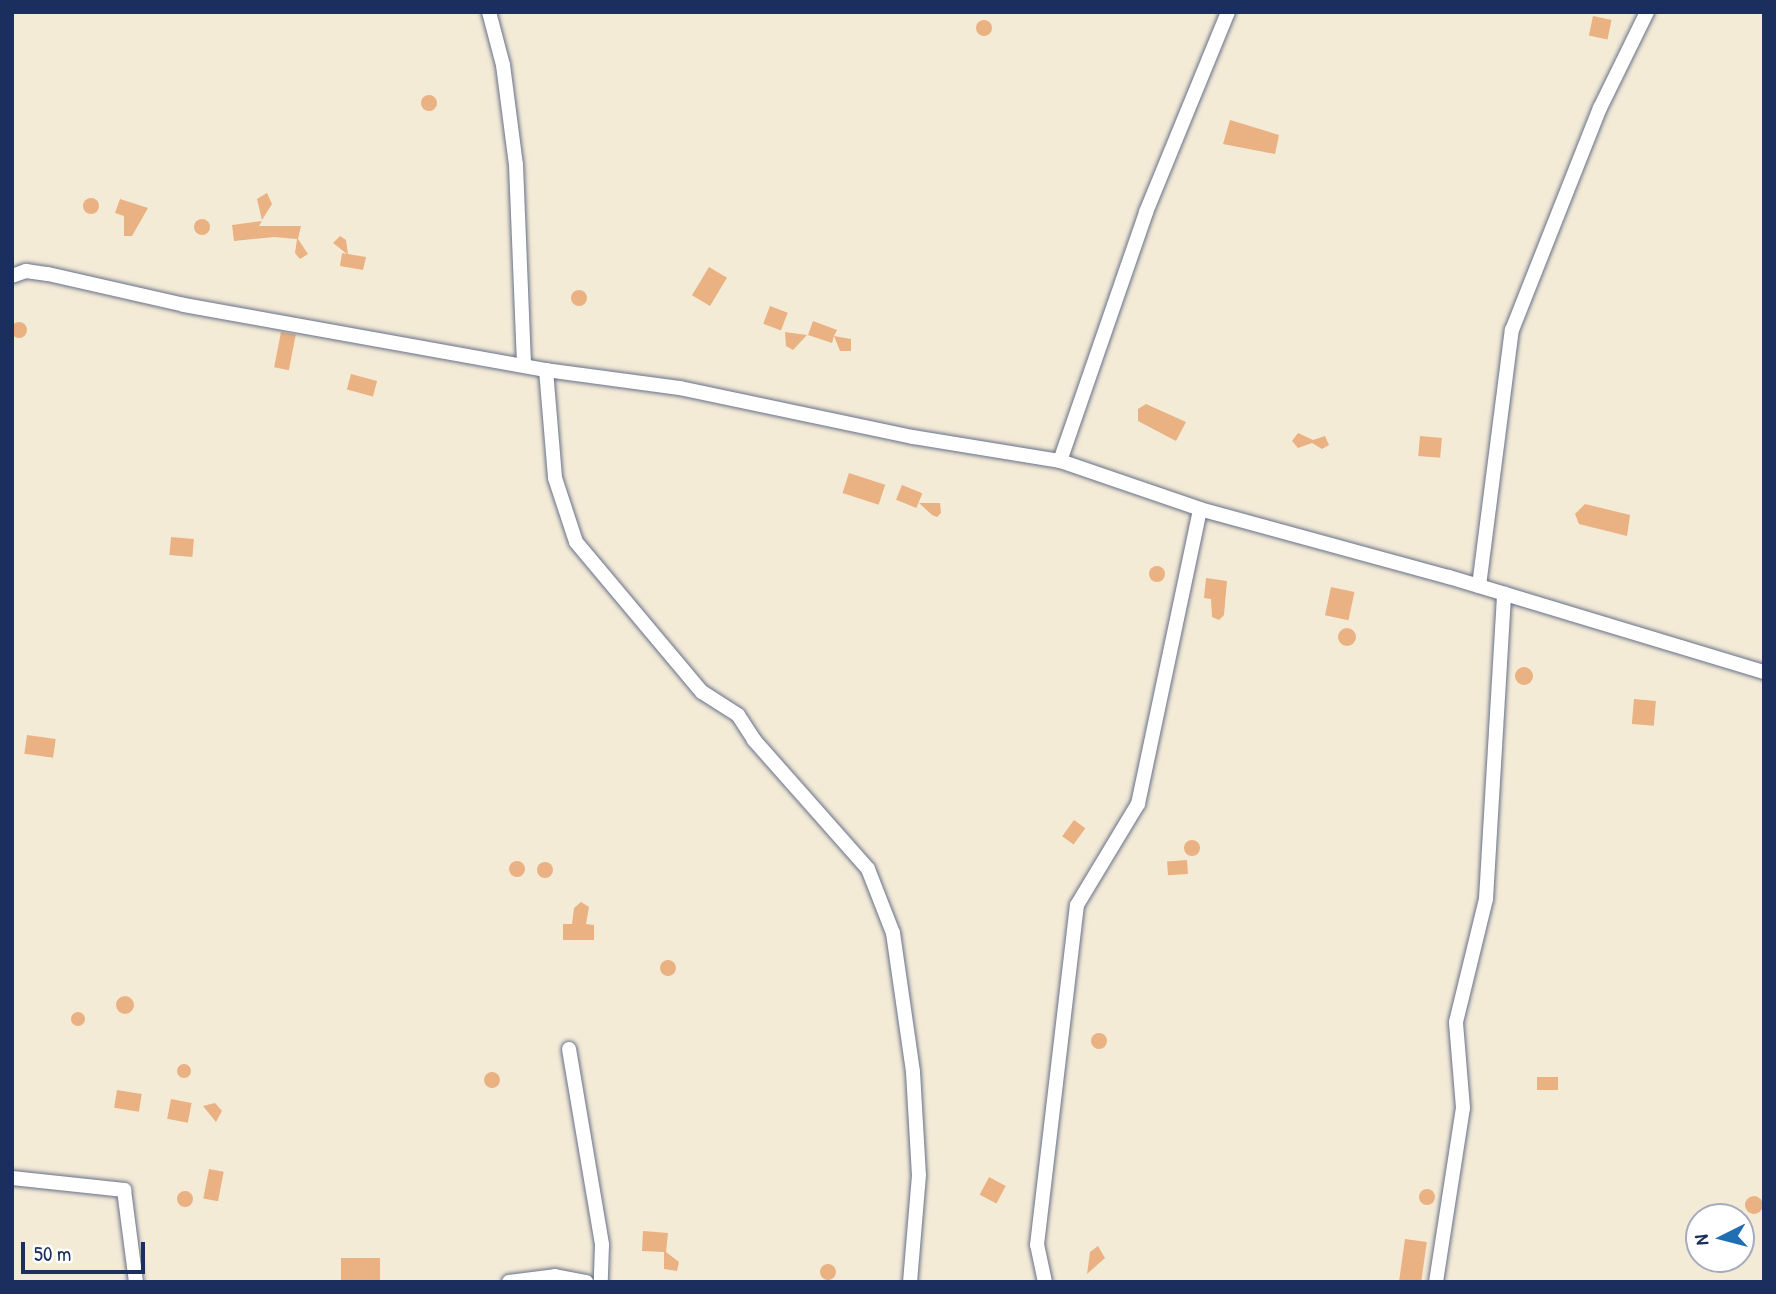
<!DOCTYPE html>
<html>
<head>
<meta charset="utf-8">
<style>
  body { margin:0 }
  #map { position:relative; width:1776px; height:1294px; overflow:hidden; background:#f4ebd7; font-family:"Patrick Hand",sans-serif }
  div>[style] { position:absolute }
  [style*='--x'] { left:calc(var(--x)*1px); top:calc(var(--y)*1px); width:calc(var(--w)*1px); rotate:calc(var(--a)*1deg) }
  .building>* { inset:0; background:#eab182; transform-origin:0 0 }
  .round { border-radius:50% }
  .roads { filter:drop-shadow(0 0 2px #677188) drop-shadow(0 0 2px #677188) }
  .minor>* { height:14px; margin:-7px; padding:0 7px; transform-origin:7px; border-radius:7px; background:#fff }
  span { translate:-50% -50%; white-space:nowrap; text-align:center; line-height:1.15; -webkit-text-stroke:7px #fff; paint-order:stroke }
  .frame { position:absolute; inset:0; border:14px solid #1b2f5e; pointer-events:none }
  .north { position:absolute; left:1685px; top:1203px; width:70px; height:70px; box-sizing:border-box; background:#fff; border:2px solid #a4acbf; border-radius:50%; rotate:264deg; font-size:19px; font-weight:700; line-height:28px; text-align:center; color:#1b2f5e }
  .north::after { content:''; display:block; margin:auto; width:24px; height:32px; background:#1f6fb2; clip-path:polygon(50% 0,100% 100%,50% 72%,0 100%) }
  .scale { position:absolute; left:21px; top:1242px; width:124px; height:32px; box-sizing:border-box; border:4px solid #1b2f5e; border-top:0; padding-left:9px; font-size:21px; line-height:24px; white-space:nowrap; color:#1b2f5e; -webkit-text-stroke:5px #fff; paint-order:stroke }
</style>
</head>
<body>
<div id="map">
  <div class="building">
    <div style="left:1593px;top:16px;width:19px;height:20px;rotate:12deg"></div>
    <div class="round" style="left:976px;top:20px;width:16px;height:16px"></div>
    <div class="round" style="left:421px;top:95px;width:16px;height:16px"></div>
    <div style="clip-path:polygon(1230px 120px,1279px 135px,1275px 154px,1223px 144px)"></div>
    <div style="clip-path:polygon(267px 193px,272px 204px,262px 220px,257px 199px)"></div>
    <div class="round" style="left:83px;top:198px;width:16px;height:16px"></div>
    <div style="clip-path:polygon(120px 199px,148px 208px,132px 236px,124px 236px,124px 216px,115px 213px)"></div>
    <div class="round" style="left:194px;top:219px;width:16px;height:16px"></div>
    <div style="clip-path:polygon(262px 221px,259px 226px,301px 226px,298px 239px,308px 254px,300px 259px,295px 253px,297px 239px,274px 237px,234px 241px,232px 225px)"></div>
    <div style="clip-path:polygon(340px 236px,346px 240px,348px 254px,366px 257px,363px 270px,340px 266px,342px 253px,347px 254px,333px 243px)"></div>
    <div style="left:709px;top:267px;width:21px;height:33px;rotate:31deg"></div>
    <div class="round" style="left:571px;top:290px;width:16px;height:16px"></div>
    <div style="left:770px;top:306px;width:19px;height:19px;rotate:21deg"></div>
    <div style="clip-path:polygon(813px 321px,837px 330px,834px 336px,851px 339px,851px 351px,840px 351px,834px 336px,832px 343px,808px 335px)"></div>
    <div class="round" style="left:11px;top:322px;width:16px;height:16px"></div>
    <div style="left:281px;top:332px;width:15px;height:36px;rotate:11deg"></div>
    <div style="clip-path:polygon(785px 332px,807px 335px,793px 350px,786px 346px)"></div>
    <div style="left:351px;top:374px;width:27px;height:16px;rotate:15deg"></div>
    <div style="clip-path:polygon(1146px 404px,1186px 422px,1176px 441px,1138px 421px,1138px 409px)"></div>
    <div style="clip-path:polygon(1298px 433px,1313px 440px,1325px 436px,1329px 445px,1322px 449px,1312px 443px,1298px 448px,1292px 441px)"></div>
    <div style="left:1420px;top:436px;width:22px;height:20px;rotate:5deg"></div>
    <div style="left:849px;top:473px;width:38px;height:21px;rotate:18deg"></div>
    <div style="left:902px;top:485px;width:22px;height:16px;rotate:22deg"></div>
    <div style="clip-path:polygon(919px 503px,940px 503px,941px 513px,937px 517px,932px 515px)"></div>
    <div style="clip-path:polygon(1585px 504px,1630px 515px,1627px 536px,1579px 524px,1575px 514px)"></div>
    <div style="left:171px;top:537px;width:23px;height:18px;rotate:5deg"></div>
    <div class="round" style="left:1149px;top:566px;width:16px;height:16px"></div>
    <div style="clip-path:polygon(1206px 578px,1227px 581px,1224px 615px,1219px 620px,1212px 617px,1211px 599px,1204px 598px)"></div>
    <div style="left:1331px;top:587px;width:24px;height:29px;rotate:12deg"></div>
    <div class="round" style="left:1338px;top:628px;width:18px;height:18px"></div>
    <div class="round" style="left:1515px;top:667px;width:18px;height:18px"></div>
    <div style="left:1634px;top:699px;width:22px;height:25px;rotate:5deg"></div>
    <div style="left:27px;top:735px;width:29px;height:19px;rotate:8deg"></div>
    <div style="left:1074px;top:820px;width:14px;height:20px;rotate:36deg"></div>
    <div class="round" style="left:1184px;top:840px;width:16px;height:16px"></div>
    <div style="left:1187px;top:860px;width:14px;height:20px;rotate:86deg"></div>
    <div class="round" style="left:509px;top:861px;width:16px;height:16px"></div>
    <div class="round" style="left:537px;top:862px;width:16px;height:16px"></div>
    <div style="clip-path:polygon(581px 902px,589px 907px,586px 924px,594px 925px,594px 940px,563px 940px,563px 924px,572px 924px,574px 908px)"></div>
    <div class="round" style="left:660px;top:960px;width:16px;height:16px"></div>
    <div class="round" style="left:116px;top:996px;width:18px;height:18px"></div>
    <div class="round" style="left:71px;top:1012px;width:14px;height:14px"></div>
    <div class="round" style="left:1091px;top:1033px;width:16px;height:16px"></div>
    <div class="round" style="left:177px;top:1064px;width:14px;height:14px"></div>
    <div class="round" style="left:484px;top:1072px;width:16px;height:16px"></div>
    <div style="left:1537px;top:1077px;width:21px;height:13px"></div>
    <div style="left:117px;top:1090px;width:25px;height:18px;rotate:9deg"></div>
    <div style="left:171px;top:1099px;width:21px;height:20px;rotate:11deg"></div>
    <div style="clip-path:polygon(215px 1103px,222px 1111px,216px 1122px,203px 1106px)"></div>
    <div style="left:209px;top:1169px;width:15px;height:30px;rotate:11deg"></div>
    <div style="left:989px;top:1177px;width:19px;height:20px;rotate:28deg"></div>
    <div class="round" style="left:1419px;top:1189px;width:16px;height:16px"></div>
    <div class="round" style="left:177px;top:1191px;width:16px;height:16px"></div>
    <div class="round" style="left:1745px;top:1196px;width:18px;height:18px"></div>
    <div style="clip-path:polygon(643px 1231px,668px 1233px,666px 1252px,679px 1262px,677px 1271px,664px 1269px,664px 1252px,642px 1251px)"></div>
    <div style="left:1405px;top:1239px;width:22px;height:43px;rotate:8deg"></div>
    <div style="clip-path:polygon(1098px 1246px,1105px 1258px,1087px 1274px,1090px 1252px)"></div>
    <div style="left:380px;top:1258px;width:24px;height:39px;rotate:90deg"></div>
    <div class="round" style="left:820px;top:1264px;width:16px;height:16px"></div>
  </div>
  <div class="roads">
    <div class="minor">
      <div style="--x:489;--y:12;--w:55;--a:75.2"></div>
      <div style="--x:503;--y:65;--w:101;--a:82.6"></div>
      <div style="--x:516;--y:165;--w:199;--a:87.7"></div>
      <div style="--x:12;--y:276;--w:15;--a:-20"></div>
      <div style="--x:26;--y:271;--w:22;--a:8"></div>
      <div style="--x:48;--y:274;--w:139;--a:12.8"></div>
      <div style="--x:184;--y:305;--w:368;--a:10.2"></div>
      <div style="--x:546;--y:370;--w:135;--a:7.7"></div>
      <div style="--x:680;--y:388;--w:238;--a:11.9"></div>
      <div style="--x:913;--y:437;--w:149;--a:9.3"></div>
      <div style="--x:1060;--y:461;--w:148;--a:18.9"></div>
      <div style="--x:1200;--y:509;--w:258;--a:15.3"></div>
      <div style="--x:1449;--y:577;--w:329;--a:16.8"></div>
      <div style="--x:546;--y:370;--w:108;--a:85.2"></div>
      <div style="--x:555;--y:478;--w:67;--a:71.8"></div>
      <div style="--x:576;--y:542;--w:196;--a:50"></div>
      <div style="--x:702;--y:692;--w:43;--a:32.6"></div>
      <div style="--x:738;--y:715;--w:30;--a:57"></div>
      <div style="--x:754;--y:740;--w:172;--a:48.5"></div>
      <div style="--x:868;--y:869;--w:69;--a:68.7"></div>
      <div style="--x:893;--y:933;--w:140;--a:81.8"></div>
      <div style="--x:913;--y:1072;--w:103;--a:86.7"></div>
      <div style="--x:919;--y:1175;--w:107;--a:94.8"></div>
      <div style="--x:1060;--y:461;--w:263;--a:-70.9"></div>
      <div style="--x:1146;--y:212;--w:216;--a:-67.7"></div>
      <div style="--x:1479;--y:586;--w:258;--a:-82.7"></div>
      <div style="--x:1512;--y:330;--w:239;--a:-68.4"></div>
      <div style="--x:1600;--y:108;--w:107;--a:-63.9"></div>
      <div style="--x:569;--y:1049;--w:199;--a:80.4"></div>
      <div style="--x:602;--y:1245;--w:37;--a:92"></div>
      <div style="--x:12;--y:1178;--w:113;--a:6.1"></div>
      <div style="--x:124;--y:1190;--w:93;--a:82.6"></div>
      <div style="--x:509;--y:1282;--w:46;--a:-7.4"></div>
      <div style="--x:555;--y:1276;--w:32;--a:11"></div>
      <div style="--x:1045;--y:1282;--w:38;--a:-102"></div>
      <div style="--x:1037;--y:1245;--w:342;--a:-83.3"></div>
      <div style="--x:1077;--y:905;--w:118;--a:-58.9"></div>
      <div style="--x:1138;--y:804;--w:301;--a:-78.1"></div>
      <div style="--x:1436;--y:1282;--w:176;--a:-81.2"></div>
      <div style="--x:1463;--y:1108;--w:86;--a:-94.7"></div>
      <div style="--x:1456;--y:1022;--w:127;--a:-76.3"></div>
      <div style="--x:1486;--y:899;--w:306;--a:-86.6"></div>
    </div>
  </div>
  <div class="frame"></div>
  <div class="north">N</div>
  <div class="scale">50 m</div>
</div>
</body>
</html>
